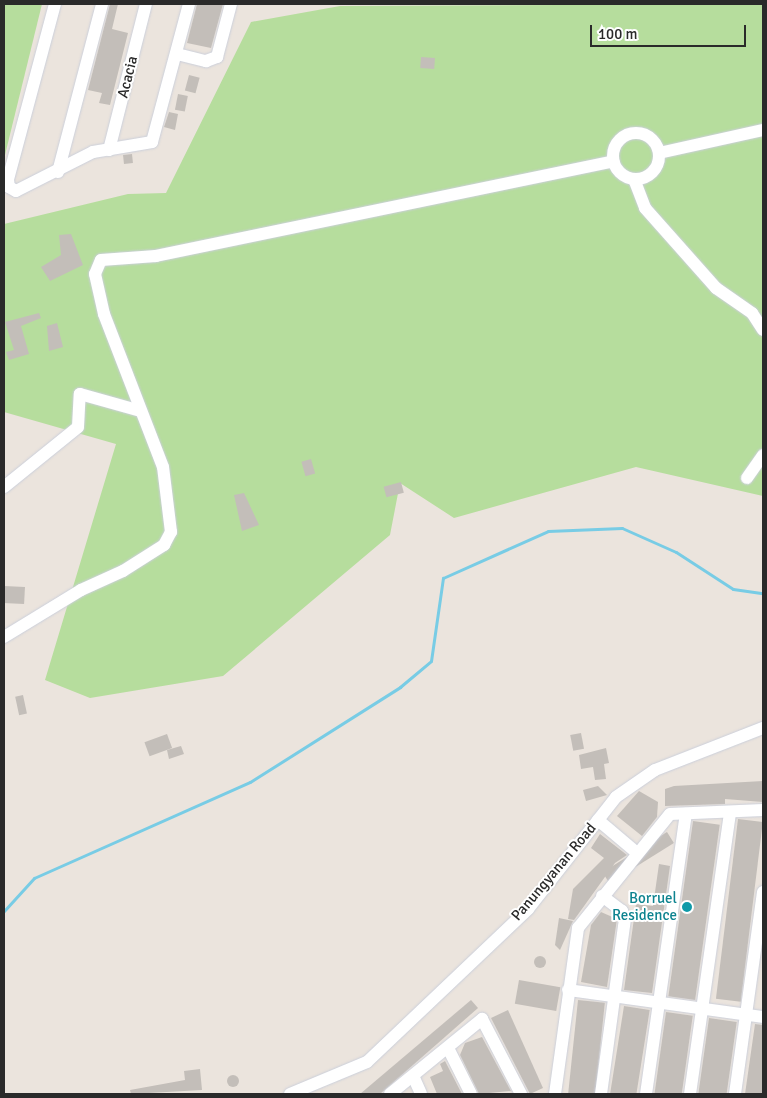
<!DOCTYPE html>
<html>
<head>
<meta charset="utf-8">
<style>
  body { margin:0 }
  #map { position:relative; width:767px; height:1098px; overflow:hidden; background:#ebe4dd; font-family:Signika,sans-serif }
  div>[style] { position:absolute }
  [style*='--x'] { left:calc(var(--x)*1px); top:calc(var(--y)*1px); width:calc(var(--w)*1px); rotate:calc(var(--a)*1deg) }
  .green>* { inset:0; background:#b6dd9d }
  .stream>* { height:3px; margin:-1.5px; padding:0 1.5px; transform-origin:1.5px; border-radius:1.5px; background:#78cce5 }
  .building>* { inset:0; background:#c3beb9; transform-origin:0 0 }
  .round { border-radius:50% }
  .roads { filter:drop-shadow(0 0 1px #cbcfda) drop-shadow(0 0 1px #cbcfda) }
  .minor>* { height:12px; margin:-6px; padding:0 6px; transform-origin:6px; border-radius:6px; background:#fff }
  .minor>.ring { margin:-6px; padding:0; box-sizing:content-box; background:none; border:12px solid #fff; border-radius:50% }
  .dots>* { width:14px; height:14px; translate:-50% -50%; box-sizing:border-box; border:2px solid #fff; border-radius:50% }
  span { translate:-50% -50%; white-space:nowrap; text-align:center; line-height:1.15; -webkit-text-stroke:4px #fff; paint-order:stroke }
  .street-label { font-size:15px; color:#2a2a2a }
  .culture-label { font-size:15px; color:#0d838f }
  .right { translate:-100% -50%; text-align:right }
  .frame { position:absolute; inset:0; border:5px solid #2a2a2a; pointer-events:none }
  .scale { position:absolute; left:590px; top:25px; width:156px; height:22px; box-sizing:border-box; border:2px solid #2a2a2a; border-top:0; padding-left:6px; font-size:15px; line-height:18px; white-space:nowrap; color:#2a2a2a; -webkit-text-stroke:4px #fff; paint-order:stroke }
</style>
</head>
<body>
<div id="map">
  <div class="green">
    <div style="clip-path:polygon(4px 4px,42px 4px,4px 159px)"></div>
    <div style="clip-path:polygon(763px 4px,763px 496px,636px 467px,454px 518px,400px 483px,390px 535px,223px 676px,90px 698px,45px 680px,116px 444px,4px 412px,4px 224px,128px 194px,166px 193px,251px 22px,340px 6px)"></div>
  </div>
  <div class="stream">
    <div style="--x:4;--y:911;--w:45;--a:-47.7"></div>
    <div style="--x:34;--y:878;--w:236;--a:-24"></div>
    <div style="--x:250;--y:782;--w:178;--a:-32.3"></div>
    <div style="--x:400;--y:687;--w:40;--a:-40"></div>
    <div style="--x:431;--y:661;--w:84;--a:-81.8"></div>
    <div style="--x:443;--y:578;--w:115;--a:-24.1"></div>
    <div style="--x:548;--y:531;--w:74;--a:-2.3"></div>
    <div style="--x:622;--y:528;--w:59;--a:24"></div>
    <div style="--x:676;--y:552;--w:68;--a:33"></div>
    <div style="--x:733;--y:589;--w:30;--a:8"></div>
  </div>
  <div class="building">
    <div style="clip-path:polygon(110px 4px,118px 4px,112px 29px,128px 33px,110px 105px,99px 103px,102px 93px,88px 90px)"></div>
    <div style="clip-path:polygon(197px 4px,223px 4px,211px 48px,187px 43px)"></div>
    <div style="left:421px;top:57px;width:14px;height:11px;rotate:4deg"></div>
    <div style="left:189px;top:75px;width:11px;height:16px;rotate:15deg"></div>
    <div style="left:178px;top:94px;width:10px;height:16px;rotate:11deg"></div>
    <div style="clip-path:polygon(169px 112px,178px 114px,175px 130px,164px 127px)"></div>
    <div style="left:132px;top:154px;width:9px;height:9px;rotate:84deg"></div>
    <div style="clip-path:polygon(71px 234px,83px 265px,50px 281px,41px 267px,61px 255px,59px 235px)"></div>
    <div style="clip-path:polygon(39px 313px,41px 318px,21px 326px,29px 354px,9px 360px,6px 352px,14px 350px,5px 322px)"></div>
    <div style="clip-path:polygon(57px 323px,63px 347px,49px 351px,47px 326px)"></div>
    <div style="left:311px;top:459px;width:15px;height:10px;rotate:74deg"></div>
    <div style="left:401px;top:482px;width:11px;height:18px;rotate:75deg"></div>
    <div style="clip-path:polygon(244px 493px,259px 525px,242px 531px,234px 495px)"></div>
    <div style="left:4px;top:586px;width:21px;height:17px;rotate:3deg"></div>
    <div style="left:23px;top:695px;width:19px;height:8px;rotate:78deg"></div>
    <div style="left:581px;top:733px;width:16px;height:11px;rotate:79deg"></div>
    <div style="left:167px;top:734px;width:15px;height:24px;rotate:70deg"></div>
    <div style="clip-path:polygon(181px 746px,184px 754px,169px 759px,167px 750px)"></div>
    <div style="clip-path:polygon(606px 748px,609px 763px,604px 764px,606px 779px,595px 780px,593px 767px,581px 769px,579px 755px)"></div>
    <div style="clip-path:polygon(763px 781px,763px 802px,725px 799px,725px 804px,665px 806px,665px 789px,674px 786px)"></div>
    <div style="clip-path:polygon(598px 786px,607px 795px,586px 801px,583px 790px)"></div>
    <div style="clip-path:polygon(639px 791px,658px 802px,657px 817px,642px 836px,617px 816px)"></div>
    <div style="left:738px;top:819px;width:25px;height:181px;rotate:7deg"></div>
    <div style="left:693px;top:821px;width:27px;height:177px;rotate:8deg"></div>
    <div style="left:667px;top:832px;width:13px;height:76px;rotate:58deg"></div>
    <div style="clip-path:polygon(600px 834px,627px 855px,615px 863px,574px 920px,568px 919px,573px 889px,604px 858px,591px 848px)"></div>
    <div style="clip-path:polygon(659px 864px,670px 866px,652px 993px,624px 990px,636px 904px,653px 906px)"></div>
    <div style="clip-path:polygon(601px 912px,617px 919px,607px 987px,581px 982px,591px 925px)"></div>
    <div style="clip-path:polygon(559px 918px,573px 921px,560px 950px,555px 945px)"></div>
    <div class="round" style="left:534px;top:956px;width:12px;height:12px"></div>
    <div style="left:519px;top:980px;width:42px;height:24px;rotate:10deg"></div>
    <div style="clip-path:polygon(471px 1000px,478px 1008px,380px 1094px,360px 1094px)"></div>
    <div style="left:578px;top:1000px;width:27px;height:95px;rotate:6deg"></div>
    <div style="left:624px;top:1006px;width:26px;height:89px;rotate:9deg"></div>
    <div style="clip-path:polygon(508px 1010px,543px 1088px,530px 1094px,491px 1018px)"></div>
    <div style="left:666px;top:1012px;width:27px;height:83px;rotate:8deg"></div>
    <div style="left:709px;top:1018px;width:28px;height:76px;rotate:8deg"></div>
    <div style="clip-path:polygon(755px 1024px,763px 1025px,763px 1094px,745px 1094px)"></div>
    <div style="clip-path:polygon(482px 1037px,511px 1091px,479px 1094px,460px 1055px,465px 1043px)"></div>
    <div style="clip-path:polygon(445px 1061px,462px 1094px,437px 1094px,430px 1077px,443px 1071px,440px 1064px)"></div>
    <div style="clip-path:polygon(200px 1069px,202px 1090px,131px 1094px,130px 1090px,185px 1080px,184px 1071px)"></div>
    <div class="round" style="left:227px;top:1075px;width:12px;height:12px"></div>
  </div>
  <div class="roads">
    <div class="minor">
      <div style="--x:55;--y:4;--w:182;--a:105"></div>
      <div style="--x:8;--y:180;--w:7;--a:82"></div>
      <div style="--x:9;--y:187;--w:8;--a:30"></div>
      <div style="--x:16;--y:191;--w:86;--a:-26.9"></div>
      <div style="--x:93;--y:152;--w:60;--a:-9.6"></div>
      <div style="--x:152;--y:142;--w:143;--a:-75"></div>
      <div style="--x:177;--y:54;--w:30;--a:14"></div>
      <div style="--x:206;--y:61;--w:12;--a:-20"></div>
      <div style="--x:217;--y:57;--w:55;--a:-75.2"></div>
      <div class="ring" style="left:613px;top:133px;width:34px;height:34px"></div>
      <div style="--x:109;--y:150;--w:151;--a:-75.8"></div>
      <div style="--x:659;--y:153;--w:107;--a:-12.5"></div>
      <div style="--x:58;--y:172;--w:174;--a:-75.3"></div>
      <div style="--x:634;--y:179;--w:31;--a:69"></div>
      <div style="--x:645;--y:208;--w:107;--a:48.4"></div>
      <div style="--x:716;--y:288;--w:44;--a:34.8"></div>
      <div style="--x:752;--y:313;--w:20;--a:57"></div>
      <div style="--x:747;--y:478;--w:28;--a:-55"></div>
      <div style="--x:4;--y:487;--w:95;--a:-39"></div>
      <div style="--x:78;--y:427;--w:33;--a:-87"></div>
      <div style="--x:80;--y:394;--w:63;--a:15.6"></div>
      <div style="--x:4;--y:637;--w:90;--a:-31.4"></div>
      <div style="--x:81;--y:590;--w:46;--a:-24.3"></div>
      <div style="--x:123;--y:571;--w:49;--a:-32.4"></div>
      <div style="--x:164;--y:545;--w:15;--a:-62"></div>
      <div style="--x:171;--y:532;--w:65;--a:-97"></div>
      <div style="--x:163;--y:467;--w:164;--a:-111.1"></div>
      <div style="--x:104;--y:314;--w:41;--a:-102.7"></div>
      <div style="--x:95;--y:274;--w:15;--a:-67"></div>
      <div style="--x:101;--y:260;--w:55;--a:-4.2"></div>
      <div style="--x:156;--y:256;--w:467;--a:-11.7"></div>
      <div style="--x:598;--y:820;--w:51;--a:40.2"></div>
      <div style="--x:568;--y:990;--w:197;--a:7.9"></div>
      <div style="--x:448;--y:1048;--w:51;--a:63.4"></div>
      <div style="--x:414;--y:1078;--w:17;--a:66"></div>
      <div style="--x:290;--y:1094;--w:83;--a:-22.6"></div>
      <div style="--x:367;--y:1062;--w:222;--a:-43.5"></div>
      <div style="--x:528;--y:909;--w:142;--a:-51.8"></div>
      <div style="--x:616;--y:797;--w:47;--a:-34.7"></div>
      <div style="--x:655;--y:770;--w:116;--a:-21.3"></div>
      <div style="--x:390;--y:1094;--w:119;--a:-39.2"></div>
      <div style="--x:482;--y:1019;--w:85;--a:62.5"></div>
      <div style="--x:555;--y:1094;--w:168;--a:-82.1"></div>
      <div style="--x:578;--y:928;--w:146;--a:-51.1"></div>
      <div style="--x:670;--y:814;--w:93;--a:-2.5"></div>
      <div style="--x:601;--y:1094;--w:178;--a:-82.2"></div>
      <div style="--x:625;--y:918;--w:8;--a:-113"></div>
      <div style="--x:622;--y:911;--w:25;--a:-143"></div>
      <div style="--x:646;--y:1094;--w:283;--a:-81.9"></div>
      <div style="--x:690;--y:1094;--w:284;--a:-81.9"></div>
      <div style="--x:735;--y:1094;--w:204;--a:-82.1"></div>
    </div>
  </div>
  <div class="dots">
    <div style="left:687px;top:907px;background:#0f9aa8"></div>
  </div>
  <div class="street-label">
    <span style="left:128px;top:77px;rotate:-76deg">Acacia</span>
    <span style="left:554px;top:872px;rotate:-50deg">Panungyanan Road</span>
  </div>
  <div class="culture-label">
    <span class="right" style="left:677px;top:907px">Borruel<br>Residence</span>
  </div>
  <div class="frame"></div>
  <div class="scale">100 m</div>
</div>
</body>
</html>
